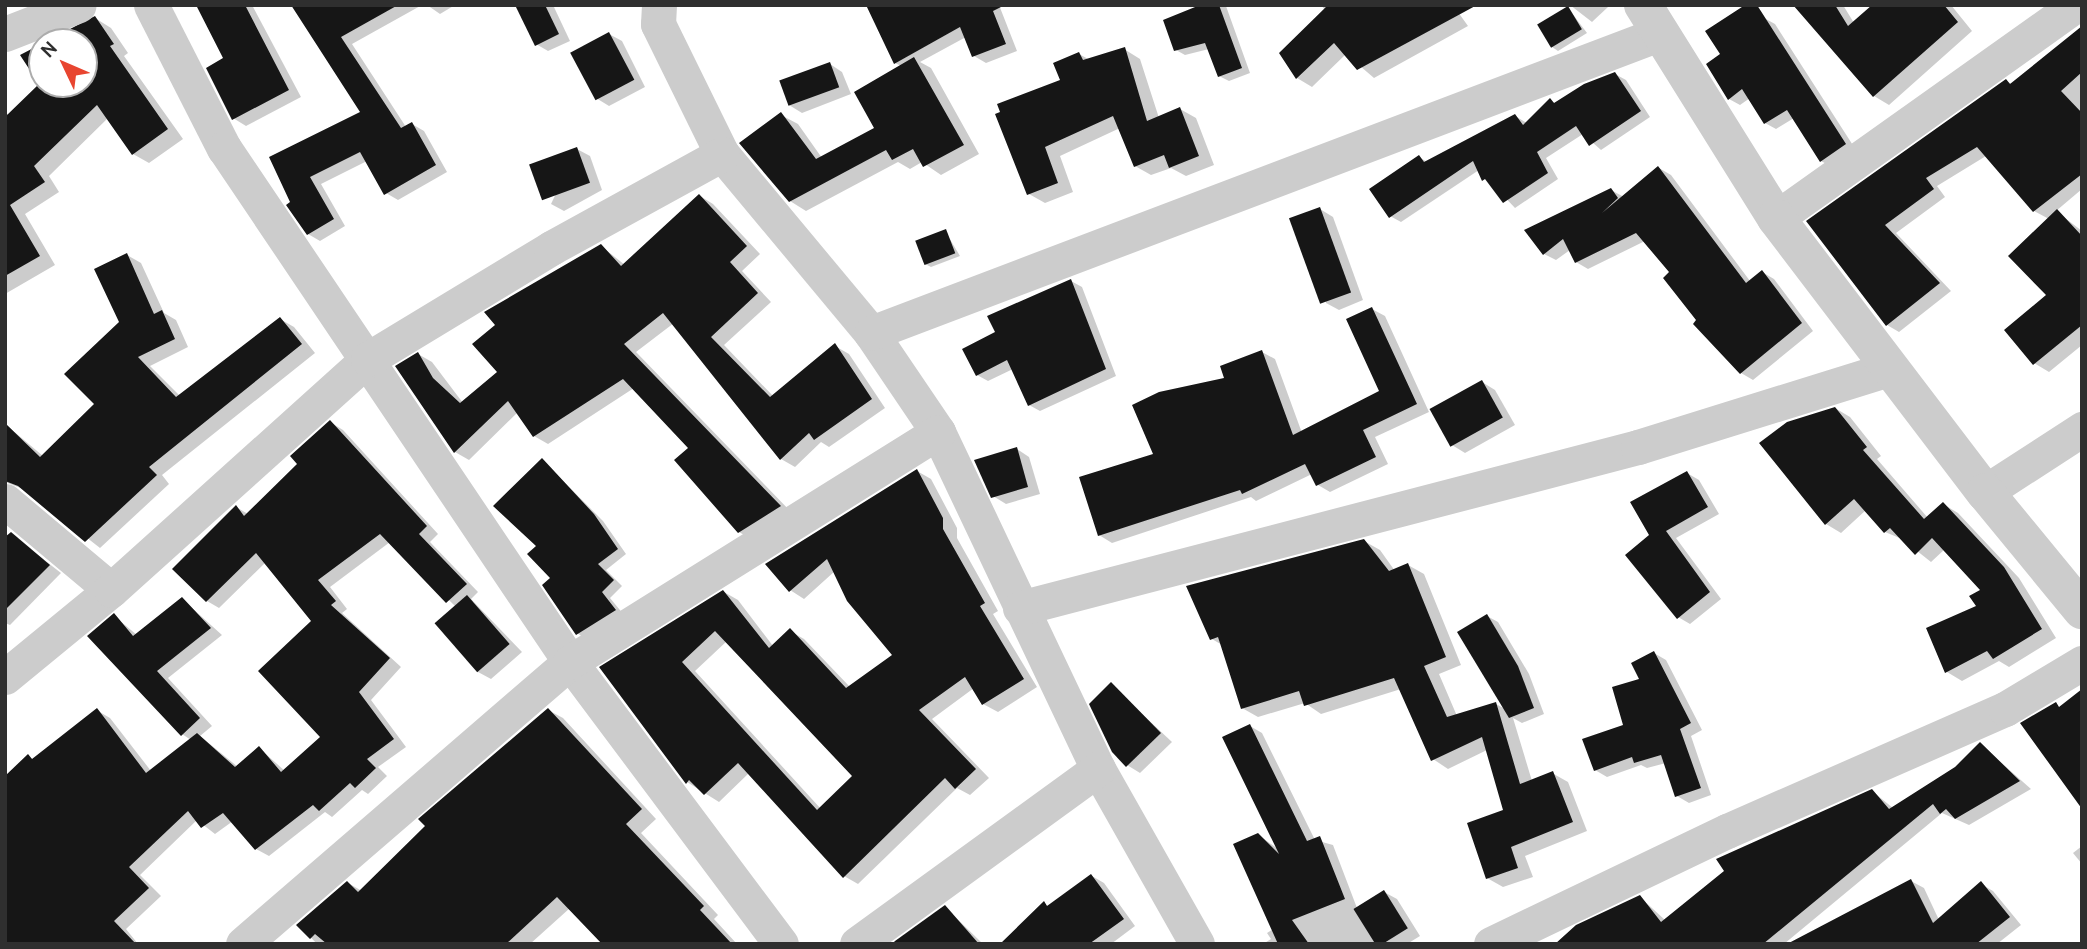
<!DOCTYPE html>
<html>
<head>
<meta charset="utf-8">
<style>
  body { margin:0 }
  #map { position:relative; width:2087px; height:949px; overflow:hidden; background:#fff; font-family:Cabin,sans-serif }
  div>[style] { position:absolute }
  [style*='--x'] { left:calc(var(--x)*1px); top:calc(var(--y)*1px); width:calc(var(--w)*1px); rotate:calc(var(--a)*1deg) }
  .shadow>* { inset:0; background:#0003 }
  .building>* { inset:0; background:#161616; transform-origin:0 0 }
  .minor>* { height:35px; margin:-17.5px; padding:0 17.5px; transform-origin:17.5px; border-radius:17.5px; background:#ccc }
  .tertiary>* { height:38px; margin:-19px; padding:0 19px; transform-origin:19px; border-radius:19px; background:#ccc }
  span { translate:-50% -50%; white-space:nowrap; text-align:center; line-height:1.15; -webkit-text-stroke:7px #fff; paint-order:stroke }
  .frame { position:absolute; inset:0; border:7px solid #2f2f2f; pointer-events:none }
  .north { position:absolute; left:28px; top:28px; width:70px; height:70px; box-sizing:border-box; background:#fff; border:2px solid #acacac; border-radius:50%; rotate:314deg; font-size:19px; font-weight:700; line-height:28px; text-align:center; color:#2f2f2f }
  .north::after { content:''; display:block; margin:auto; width:24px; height:32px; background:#e84530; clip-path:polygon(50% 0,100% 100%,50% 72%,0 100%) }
</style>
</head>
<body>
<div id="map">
  <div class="shadow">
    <div style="clip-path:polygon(216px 5px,252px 5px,301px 97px,246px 126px,233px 118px)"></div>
    <div style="clip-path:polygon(293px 5px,422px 5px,352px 44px,406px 127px,412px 124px,424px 131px,447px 172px,398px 200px,386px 193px,367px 161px,321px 184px,345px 226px,320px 241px,308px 234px,271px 158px,363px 112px)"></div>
    <div style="clip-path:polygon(427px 5px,455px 5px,440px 14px)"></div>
    <div style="clip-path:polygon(517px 5px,553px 5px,570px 41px,548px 51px,536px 44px)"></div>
    <div style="clip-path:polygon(999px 5px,1017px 51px,986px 63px,974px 56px,966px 37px,920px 62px,931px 68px,979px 154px,941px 175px,922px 162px,910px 169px,898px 162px,806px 211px,790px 201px,781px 115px,798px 124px,822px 158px,876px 129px,901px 66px,895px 63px)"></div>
    <div style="clip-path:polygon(1205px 5px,1226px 6px,1250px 73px,1229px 81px,1219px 76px,1209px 49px,1185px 55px,1176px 50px)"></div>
    <div style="clip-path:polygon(1321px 5px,1453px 5px,1468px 26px,1374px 78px,1346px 54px,1312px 87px,1297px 78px,1281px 53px,1325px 10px)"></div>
    <div style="clip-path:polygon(1570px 5px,1606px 5px,1608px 7px,1592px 22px)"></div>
    <div style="clip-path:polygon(1795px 5px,1843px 5px,1854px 23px,1874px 5px,1951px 5px,1972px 31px,1889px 105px,1874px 96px)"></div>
    <div style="clip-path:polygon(1568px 8px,1587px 33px,1558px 51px,1552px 47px)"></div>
    <div style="clip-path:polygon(95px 18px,111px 28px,128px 53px,124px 56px,183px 139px,149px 163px,133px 154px,108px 118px,49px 176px,59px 192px,25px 214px,55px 265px,5px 294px,5px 113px,10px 115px,41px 84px,42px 46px,42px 84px,84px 84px,84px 42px,49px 42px)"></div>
    <div style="clip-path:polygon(1764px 18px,1775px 24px,1856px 150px,1832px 167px,1821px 161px,1794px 118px,1776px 129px,1765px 123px,1750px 98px,1740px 105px,1729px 99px,1708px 65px)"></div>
    <div style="clip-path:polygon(2082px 28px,2082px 189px,2056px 211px,2082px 231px,2082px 345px,2049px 372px,2034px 363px,2049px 295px,2049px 219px,2034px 211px,1986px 156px,1937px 186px,1945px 197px,1896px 233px,1951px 291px,1899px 332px,1887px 325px,1809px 222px,2006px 81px,2012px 84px)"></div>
    <div style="clip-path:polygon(609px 34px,622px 41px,645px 87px,609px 106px,596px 98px)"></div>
    <div style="clip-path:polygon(1124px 49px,1140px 59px,1159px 118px,1180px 109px,1196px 118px,1214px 165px,1186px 176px,1171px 168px,1151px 175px,1135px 166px,1120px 128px,1060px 156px,1073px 192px,1045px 203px,1029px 194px,1063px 81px,1079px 54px,1090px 60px)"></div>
    <div style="clip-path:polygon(830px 64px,842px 72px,851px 94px,802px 113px,789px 105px)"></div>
    <div style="clip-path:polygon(1615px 74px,1626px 80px,1650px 117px,1601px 150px,1583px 134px,1546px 158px,1558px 179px,1515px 208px,1479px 170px,1401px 222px,1390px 216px,1419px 157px,1427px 162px,1515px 116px,1527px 123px,1550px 100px,1556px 104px)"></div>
    <div style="clip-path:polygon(577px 149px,590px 156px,602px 190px,564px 211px,551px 204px)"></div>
    <div style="clip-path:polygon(1659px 168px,1671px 175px,1750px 281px,1762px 272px,1774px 279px,1813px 331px,1753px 380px,1741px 373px,1699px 321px,1672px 273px,1645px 241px,1588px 269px,1576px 262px,1570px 250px,1556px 260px,1544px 254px,1611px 190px,1624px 197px)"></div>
    <div style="clip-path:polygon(700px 196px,713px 204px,760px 254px,742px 271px,771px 302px,724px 345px,773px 396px,835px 346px,849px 354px,885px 408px,829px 447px,821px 442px,795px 467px,781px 459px,674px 323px,636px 352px,794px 515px,753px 540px,739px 532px,691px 449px,634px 388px,548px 444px,534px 436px,518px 412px,469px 460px,455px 452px,398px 367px,418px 354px,432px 362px,463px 403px,500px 372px,601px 246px,625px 265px)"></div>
    <div style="clip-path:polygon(1320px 209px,1333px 217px,1363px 300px,1339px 310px,1326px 303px)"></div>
    <div style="clip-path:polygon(945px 231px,960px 256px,931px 267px,925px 264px)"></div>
    <div style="clip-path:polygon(127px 255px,141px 263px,164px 313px,176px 320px,188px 347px,150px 366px,180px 396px,280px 319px,294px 327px,315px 353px,162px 475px,169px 484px,100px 548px,26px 490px,5px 482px,5px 424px,43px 456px,96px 404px,121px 322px)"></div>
    <div style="clip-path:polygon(1071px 281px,1082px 287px,1116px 376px,1040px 411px,1029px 405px,1013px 369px,988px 381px,977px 375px,997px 333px)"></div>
    <div style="clip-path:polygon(1372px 309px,1385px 316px,1429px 412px,1375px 437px,1388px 464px,1330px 492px,1318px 485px,1312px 474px,1256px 501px,1251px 497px,1112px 543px,1099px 535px,1156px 455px,1226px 379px,1262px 352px,1275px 359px,1302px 433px,1381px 392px)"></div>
    <div style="clip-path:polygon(1482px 382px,1495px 390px,1515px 425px,1465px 453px,1452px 445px)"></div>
    <div style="clip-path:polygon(1835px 408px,1850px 417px,1881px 456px,1877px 459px,1928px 518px,1943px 504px,1958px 513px,2019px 578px,2056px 638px,2009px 667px,1999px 661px,1962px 681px,1947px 672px,1928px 629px,1978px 607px,1983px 590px,1945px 549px,1931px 562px,1902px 539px,1885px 532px,1866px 510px,1841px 533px,1826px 524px)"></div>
    <div style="clip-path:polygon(330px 422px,343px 430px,438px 534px,430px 542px,478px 592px,471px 599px,522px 652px,491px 679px,478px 672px,456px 607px,390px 542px,330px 587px,347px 609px,342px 613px,401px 667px,371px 700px,406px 747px,378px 767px,387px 776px,368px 794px,362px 790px,332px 817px,325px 812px,269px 856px,256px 849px,233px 821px,215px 834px,197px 820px,140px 875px,161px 896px,126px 929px,138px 944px,5px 944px,28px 756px,34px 760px,98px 711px,110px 718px,151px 771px,191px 740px,182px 734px,114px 616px,137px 635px,182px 599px,222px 635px,168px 678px,212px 726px,200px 736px,238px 767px,259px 748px,285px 771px,323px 737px,313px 621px,266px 562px,219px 608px,207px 601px,236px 507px,248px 514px,300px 464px)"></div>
    <div style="clip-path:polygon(1017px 449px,1029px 457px,1040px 494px,1006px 504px,993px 496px)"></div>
    <div style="clip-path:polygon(542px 460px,603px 521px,626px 554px,606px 570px,622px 586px,610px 598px,624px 615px,586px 639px,577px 633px,539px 546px)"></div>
    <div style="clip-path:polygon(evenodd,917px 471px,931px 479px,957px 528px,957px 538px,998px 611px,993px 614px,1037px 687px,998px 712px,983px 704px,974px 688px,932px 719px,989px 778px,970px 795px,957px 788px,858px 884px,844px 876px,749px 773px,719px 802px,687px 782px,602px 668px,724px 592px,738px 600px,773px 646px,790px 631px,804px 639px,850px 687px,894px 655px,835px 571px,804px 599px,790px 590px,917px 471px,727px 641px,855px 776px,821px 809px,695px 671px,727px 641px)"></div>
    <div style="clip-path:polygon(1687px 473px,1699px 480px,1719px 514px,1676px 538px,1721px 599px,1690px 624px,1678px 617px,1652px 536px)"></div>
    <div style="clip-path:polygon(11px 534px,61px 573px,10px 625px,5px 623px,5px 540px)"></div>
    <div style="clip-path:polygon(1364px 541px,1380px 550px,1395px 571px,1408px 565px,1424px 574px,1461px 665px,1439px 674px,1457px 716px,1496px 704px,1507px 710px,1487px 616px,1498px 622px,1529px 674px,1544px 714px,1522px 723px,1513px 718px,1532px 781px,1552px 773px,1568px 782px,1587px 831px,1525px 856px,1533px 877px,1503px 887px,1487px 878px,1505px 811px,1487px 750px,1448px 769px,1433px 759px,1401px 689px,1321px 714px,1305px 703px,1258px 717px,1242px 708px,1222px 645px,1212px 639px)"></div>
    <div style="clip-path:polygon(1654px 653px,1666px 660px,1702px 730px,1691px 736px,1711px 795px,1689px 803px,1677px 796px,1666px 763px,1647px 768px,1641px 765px,1607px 777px,1595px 770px,1625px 726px)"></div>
    <div style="clip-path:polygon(1111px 685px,1172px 742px,1140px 773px,1127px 765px)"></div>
    <div style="clip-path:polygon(548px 710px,563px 718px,656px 819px,641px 833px,718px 915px,714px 919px,737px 944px,604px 944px,570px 908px,530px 944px,317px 944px,299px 925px,348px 883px,362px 891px)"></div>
    <div style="clip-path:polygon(1250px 726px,1262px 733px,1315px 840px,1333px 845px,1357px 908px,1384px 892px,1397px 899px,1420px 936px,1407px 944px,1263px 944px,1271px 939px,1267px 933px,1273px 929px,1257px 834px,1278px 849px)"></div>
    <div style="clip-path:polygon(1980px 744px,2031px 789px,1969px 825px,1942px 813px,1784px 944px,1558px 944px,1640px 897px,1665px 920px,1872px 791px,1893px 808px,1956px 768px)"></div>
    <div style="clip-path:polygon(2082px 846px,2082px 864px,2073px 853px)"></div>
    <div style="clip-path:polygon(1092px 876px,1104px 883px,1135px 926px,1111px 944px,1003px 944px,1044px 904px,1050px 907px)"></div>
    <div style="clip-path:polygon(1911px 881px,1924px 888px,1939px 920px,1981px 884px,1993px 891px,2021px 925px,1997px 944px,1910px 944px)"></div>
    <div style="clip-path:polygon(945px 907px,983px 944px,907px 944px)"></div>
  </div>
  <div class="building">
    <div style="clip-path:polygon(196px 5px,245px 5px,289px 90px,232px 120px,206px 68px,223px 58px)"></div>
    <div style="clip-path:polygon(291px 5px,398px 5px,341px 37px,401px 128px,412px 122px,436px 165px,384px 195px,360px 152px,310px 177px,334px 219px,307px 235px,286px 205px,290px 202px,269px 157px,360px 112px)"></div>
    <div style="clip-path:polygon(515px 5px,545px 5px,559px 34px,535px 46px)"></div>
    <div style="clip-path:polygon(866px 5px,1005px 5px,993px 11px,1006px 44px,972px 57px,960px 27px,894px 64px)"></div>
    <div style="clip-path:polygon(1200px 5px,1219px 5px,1242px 68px,1218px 77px,1205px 43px,1174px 51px,1163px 20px)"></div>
    <div style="clip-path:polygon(1328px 5px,1477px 5px,1357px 70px,1334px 43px,1296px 79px,1279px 53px)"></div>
    <div style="clip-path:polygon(1745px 5px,1757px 5px,1846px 144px,1820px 162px,1787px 110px,1764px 124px,1742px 89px,1728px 100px,1706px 64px,1720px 54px,1705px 31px)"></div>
    <div style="clip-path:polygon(1793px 5px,1835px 5px,1848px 26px,1872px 5px,1944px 5px,1958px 22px,1873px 97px)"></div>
    <div style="left:1568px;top:6px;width:27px;height:36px;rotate:59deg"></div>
    <div style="clip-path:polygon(evenodd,95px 16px,114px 44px,110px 46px,168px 129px,132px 155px,97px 105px,34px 166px,45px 182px,10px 205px,40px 256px,5px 276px,5px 117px,39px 84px,20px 55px,95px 16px,42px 42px,84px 42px,84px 84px,42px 84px,42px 42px)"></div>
    <div style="clip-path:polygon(2082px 26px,2082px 72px,2061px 91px,2082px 113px,2082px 174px,2033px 212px,1977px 147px,1926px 178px,1934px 189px,1885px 225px,1940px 283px,1886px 326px,1806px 221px,2006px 79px,2010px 84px)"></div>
    <div style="left:609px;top:32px;width:54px;height:44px;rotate:62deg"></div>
    <div style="clip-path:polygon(1125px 47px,1147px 121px,1180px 107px,1199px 156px,1169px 168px,1164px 155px,1134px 167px,1113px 116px,1045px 147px,1058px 183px,1027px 195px,995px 114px,1000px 112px,997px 104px,1060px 80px,1053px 63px,1079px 52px,1083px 60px)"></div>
    <div style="clip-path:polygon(914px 57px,964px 145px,923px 167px,913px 149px,892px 160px,886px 150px,789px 202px,739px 143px,781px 112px,816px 159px,874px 128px,854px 92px)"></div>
    <div style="left:830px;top:62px;width:27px;height:54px;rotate:70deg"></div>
    <div style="clip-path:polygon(1615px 72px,1641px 111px,1589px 146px,1576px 126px,1537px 152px,1548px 173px,1503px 203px,1485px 179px,1482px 181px,1473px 161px,1389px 218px,1369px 189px,1419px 155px,1424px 162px,1515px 114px,1523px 125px,1550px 98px,1554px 103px,1584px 84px)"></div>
    <div style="left:577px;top:147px;width:38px;height:51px;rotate:70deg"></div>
    <div style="clip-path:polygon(1658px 166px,1746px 283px,1762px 270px,1802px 323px,1740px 374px,1693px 324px,1696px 320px,1663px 278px,1669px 272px,1636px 233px,1575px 263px,1563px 239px,1543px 255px,1524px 230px,1611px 188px,1618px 198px,1602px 213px)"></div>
    <div style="clip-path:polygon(699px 194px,747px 246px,730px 262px,758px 293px,711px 337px,770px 397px,835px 343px,872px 399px,814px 440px,809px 433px,780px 460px,663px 313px,624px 344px,781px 506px,738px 533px,674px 460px,688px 448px,623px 379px,533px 437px,508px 401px,454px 453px,395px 366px,418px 352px,433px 378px,460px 403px,497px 372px,472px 344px,495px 325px,484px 312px,601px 244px,621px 266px)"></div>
    <div style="left:1320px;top:207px;width:91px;height:33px;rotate:70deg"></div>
    <div style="clip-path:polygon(2057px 209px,2082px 236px,2082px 325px,2033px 365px,2004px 330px,2046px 295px,2008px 256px)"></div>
    <div style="left:946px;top:229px;width:26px;height:33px;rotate:69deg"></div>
    <div style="clip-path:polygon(127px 253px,154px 314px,162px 310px,175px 339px,138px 357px,176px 397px,280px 317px,302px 344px,149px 467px,157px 475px,85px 542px,18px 486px,5px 481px,5px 423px,40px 457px,94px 404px,64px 374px,119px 322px,94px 269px)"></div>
    <div style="clip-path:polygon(1071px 279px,1106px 369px,1028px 406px,1007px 360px,976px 376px,962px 349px,995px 332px,987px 316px)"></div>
    <div style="clip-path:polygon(1372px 307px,1417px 404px,1363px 430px,1376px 457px,1316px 486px,1305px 464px,1242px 494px,1240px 490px,1098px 536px,1079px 477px,1153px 454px,1132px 405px,1159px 392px,1224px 378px,1220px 366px,1262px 350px,1293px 435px,1379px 391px,1346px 319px)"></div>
    <div style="left:1482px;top:380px;width:43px;height:60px;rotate:61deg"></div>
    <div style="clip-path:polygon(1835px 407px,1867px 447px,1863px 450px,1924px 519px,1943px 502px,2004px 567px,2042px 629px,1993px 659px,1987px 651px,1945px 673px,1926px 628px,1976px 606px,1969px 596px,1980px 590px,1932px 538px,1915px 555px,1890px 528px,1884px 533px,1854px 499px,1825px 525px,1759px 443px,1787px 422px)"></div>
    <div style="clip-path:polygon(330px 420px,427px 526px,419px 534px,467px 584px,446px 603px,380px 534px,318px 580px,336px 601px,331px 605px,390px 658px,359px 692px,394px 739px,367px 759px,376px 768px,355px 788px,350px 783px,319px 811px,313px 805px,255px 850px,223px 813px,201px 828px,188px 811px,129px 867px,149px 888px,114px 921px,136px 944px,5px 944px,5px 776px,28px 754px,32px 759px,97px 708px,146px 773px,197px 733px,235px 767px,259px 746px,281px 772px,320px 737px,258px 671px,311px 621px,256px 553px,206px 602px,172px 569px,236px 505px,244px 516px,297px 464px,290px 456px)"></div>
    <div style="clip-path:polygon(1017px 447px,1028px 487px,991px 498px,974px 460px)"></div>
    <div style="clip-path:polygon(542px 458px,594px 514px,618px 549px,598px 564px,614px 580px,602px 592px,616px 610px,576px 635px,542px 585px,550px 578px,527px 554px,536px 546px,493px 506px)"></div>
    <div style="clip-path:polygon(evenodd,917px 469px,943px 518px,943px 529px,985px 603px,980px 606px,1024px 679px,982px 705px,965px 677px,919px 710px,976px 769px,955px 789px,945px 778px,843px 878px,738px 763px,704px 795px,689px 780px,686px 784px,599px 667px,723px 590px,769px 648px,790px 628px,846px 688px,892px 655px,847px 601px,827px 559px,789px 592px,765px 564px,917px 469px,715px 631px,852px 776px,817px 810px,682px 662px,715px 631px)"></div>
    <div style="clip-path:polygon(1687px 471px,1708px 507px,1666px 531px,1710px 592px,1677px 619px,1625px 555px,1649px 535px,1630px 502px)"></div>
    <div style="clip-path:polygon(11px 532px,50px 565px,5px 610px,5px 537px)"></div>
    <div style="clip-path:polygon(1364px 539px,1389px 571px,1408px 563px,1446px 657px,1424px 666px,1447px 717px,1496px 702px,1520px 784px,1553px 771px,1573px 822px,1511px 847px,1518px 868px,1486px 879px,1467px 823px,1503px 810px,1482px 737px,1431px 761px,1394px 678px,1304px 706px,1299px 691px,1241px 709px,1218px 637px,1210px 640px,1186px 586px)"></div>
    <div style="left:467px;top:595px;width:65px;height:43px;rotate:49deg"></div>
    <div style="clip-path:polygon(182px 597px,211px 628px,157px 671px,200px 718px,181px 736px,87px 636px,114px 613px,133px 636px)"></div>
    <div style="clip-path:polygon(1487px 614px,1518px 666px,1534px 708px,1509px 718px,1457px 632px)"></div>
    <div style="clip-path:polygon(1654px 651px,1691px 723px,1680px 729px,1701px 788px,1675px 797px,1661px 755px,1634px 763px,1632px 757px,1594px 771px,1582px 739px,1623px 725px,1612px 687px,1639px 679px,1631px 663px)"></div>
    <div style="clip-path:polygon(1111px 682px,1161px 733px,1126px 767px,1112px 752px,1089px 704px)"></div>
    <div style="clip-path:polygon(2082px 689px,2082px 809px,2020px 723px,2056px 702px,2059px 707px)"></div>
    <div style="clip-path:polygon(548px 708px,642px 809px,626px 824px,704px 906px,700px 910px,732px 944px,602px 944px,557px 897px,506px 944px,327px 944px,315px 934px,310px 939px,296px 925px,347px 881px,358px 892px,425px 826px,418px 819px)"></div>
    <div style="clip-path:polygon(1250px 724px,1307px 841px,1320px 836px,1345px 899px,1292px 920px,1309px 944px,1278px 944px,1233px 844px,1258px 833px,1279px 854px,1222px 737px)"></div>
    <div style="clip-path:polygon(1980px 742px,2020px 781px,1955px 819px,1946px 809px,1940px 814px,1933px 804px,1763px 944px,1555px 944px,1576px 925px,1640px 895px,1661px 922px,1724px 871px,1716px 859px,1872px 789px,1889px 809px,1955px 767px)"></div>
    <div style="clip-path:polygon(1091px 874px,1124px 919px,1089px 944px,1000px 944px,1044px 901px,1047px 906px)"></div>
    <div style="clip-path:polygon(1911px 879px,1933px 923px,1981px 881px,2010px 917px,1976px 944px,1787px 944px)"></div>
    <div style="left:1384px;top:890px;width:45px;height:36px;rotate:58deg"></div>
    <div style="clip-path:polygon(945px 905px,979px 944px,892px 944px,895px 941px)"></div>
  </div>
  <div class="minor">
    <div style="--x:151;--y:5;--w:161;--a:63"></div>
    <div style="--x:224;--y:148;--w:620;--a:56.05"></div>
    <div style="--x:570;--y:662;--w:352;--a:53.2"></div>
    <div style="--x:659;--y:5;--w:19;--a:93"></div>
    <div style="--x:658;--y:24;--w:145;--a:63.8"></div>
    <div style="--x:722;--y:154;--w:233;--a:50.2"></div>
    <div style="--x:871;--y:333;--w:120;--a:55.9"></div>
    <div style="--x:938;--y:432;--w:373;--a:64.6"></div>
    <div style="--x:1098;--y:769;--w:201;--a:60.5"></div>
    <div style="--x:5;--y:34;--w:79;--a:-21.4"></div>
    <div style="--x:1776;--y:218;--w:368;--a:-35.4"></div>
    <div style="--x:871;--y:333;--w:845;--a:-20.79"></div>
    <div style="--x:1985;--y:492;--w:116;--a:-33"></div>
    <div style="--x:5;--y:501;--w:138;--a:40"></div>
    <div style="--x:1020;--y:608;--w:639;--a:-14.6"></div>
    <div style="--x:1638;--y:447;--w:265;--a:-17.3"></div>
    <div style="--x:5;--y:677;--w:137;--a:-39.4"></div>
    <div style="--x:111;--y:590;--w:346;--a:-42"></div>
    <div style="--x:368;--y:359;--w:214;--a:-31.2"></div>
    <div style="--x:551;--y:248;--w:195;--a:-28.8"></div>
    <div style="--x:243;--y:944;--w:432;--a:-40.8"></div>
    <div style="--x:570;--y:662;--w:434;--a:-32"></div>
    <div style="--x:857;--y:944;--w:298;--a:-36"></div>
    <div style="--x:1491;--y:944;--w:262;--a:-25.6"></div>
    <div style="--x:1727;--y:831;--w:304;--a:-23.7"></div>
    <div style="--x:2005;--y:709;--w:90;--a:-30.9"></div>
  </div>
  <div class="tertiary">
    <div style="--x:1643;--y:5;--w:251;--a:58"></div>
    <div style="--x:1776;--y:218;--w:345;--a:52.7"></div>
    <div style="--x:1985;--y:492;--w:153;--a:50.6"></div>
  </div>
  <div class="frame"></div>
  <div class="north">N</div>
</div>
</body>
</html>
